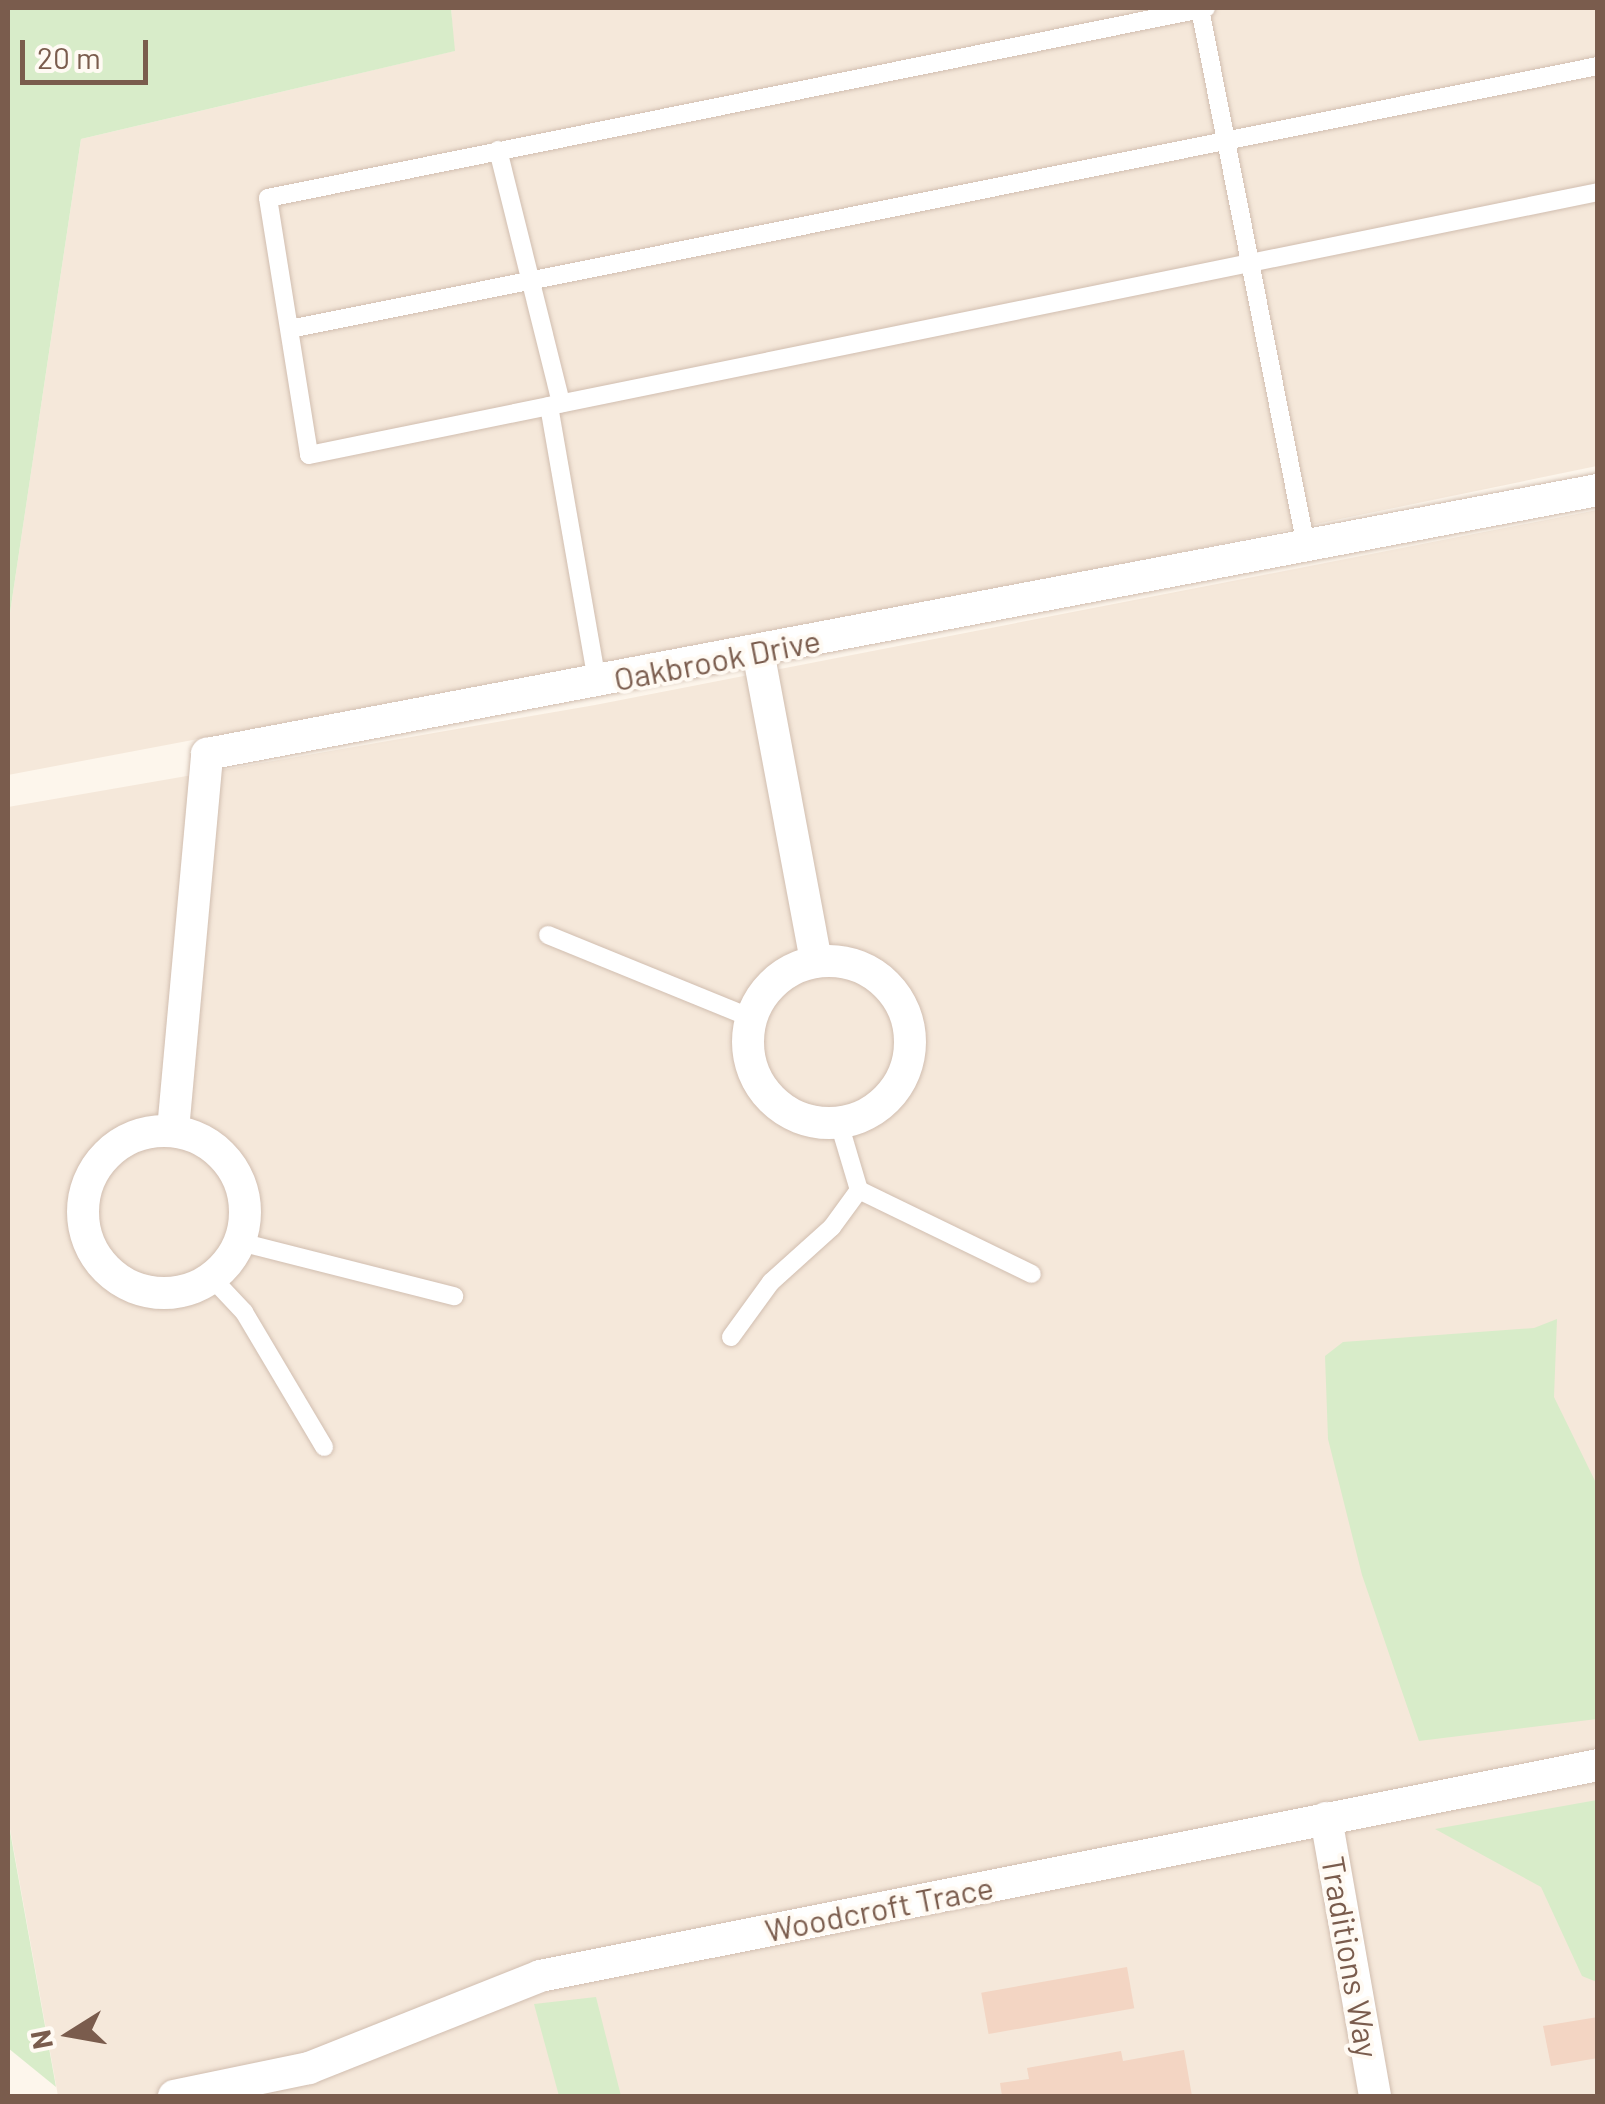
<!DOCTYPE html>
<html>
<head>
<meta charset="utf-8">
<style>
  body { margin:0 }
  #map { position:relative; width:1605px; height:2104px; overflow:hidden; background:#fdf6ec; font-family:Barlow,sans-serif }
  div>[style] { position:absolute }
  [style*='--x'] { left:calc(var(--x)*1px); top:calc(var(--y)*1px); width:calc(var(--w)*1px); rotate:calc(var(--a)*1deg) }
  .residential>* { inset:0; background:#f5e8da }
  .green>* { inset:0; background:#d8ecc9 }
  .building>* { inset:0; background:#f3d5c3; transform-origin:0 0 }
  .roads { filter:drop-shadow(0 0 2px #d1beb0) drop-shadow(0 0 2px #d1beb0) }
  .service>* { height:18px; margin:-9px; padding:0 9px; transform-origin:9px; border-radius:9px; background:#fff }
  .minor>* { height:32px; margin:-16px; padding:0 16px; transform-origin:16px; border-radius:16px; background:#fff }
  .minor>.ring { margin:-16px; padding:0; box-sizing:content-box; background:none; border:32px solid #fff; border-radius:50% }
  span { translate:-50% -50%; white-space:nowrap; text-align:center; line-height:1.15; -webkit-text-stroke:8px #fffaf3; paint-order:stroke }
  .street-label { font-size:32px; color:#7a5c4d }
  .frame { position:absolute; inset:0; border:10px solid #7a5c4d; pointer-events:none }
  .north { position:absolute; left:20px; top:1984px; width:100px; height:100px; -webkit-text-stroke:8px #fffaf3; paint-order:stroke; rotate:259deg; font-size:28px; font-weight:700; line-height:40px; text-align:center; color:#7a5c4d }
  .north::after { content:''; display:block; margin:auto; width:35px; height:45px; background:#7a5c4d; clip-path:polygon(50% 0,100% 100%,50% 72%,0 100%) }
  .scale { position:absolute; left:20px; top:40px; width:128px; height:45px; box-sizing:border-box; border:5px solid #7a5c4d; border-top:0; padding-left:12px; font-size:30px; line-height:35px; white-space:nowrap; color:#7a5c4d; -webkit-text-stroke:8px #fffaf3; paint-order:stroke }
</style>
</head>
<body>
<div id="map">
  <div class="residential">
    <div style="clip-path:polygon(451px 8px,1597px 8px,1597px 466px,1152px 558px,8px 775px,8px 626px,81px 139px,454px 51px)"></div>
    <div style="clip-path:polygon(1597px 510px,1597px 2096px,58px 2096px,8px 1818px,8px 807px,595px 705px)"></div>
  </div>
  <div class="green">
    <div style="clip-path:polygon(8px 8px,451px 8px,455px 51px,81px 139px,8px 626px)"></div>
    <div style="clip-path:polygon(1557px 1319px,1554px 1397px,1597px 1485px,1597px 1719px,1419px 1741px,1362px 1575px,1328px 1439px,1325px 1356px,1343px 1342px,1534px 1328px)"></div>
    <div style="clip-path:polygon(1597px 1800px,1598px 1800px,1597px 1982px,1582px 1976px,1541px 1887px,1435px 1829px)"></div>
    <div style="clip-path:polygon(8px 1820px,56px 2087px,8px 2048px)"></div>
    <div style="clip-path:polygon(596px 1997px,621px 2096px,559px 2096px,534px 2004px)"></div>
  </div>
  <div class="building">
    <div style="left:1127px;top:1967px;width:42px;height:148px;rotate:80deg"></div>
    <div style="clip-path:polygon(1598px 2017px,1598px 2058px,1551px 2066px,1543px 2026px)"></div>
    <div style="clip-path:polygon(1184px 2050px,1192px 2096px,1002px 2096px,1000px 2083px,1029px 2079px,1027px 2068px,1121px 2051px,1123px 2061px)"></div>
  </div>
  <div class="roads">
    <div class="service">
      <div style="--x:1206;--y:8;--w:957;--a:168.55"></div>
      <div style="--x:268;--y:198;--w:260;--a:80.9"></div>
      <div style="--x:309;--y:455;--w:1316;--a:-11.53"></div>
      <div style="--x:1200;--y:9;--w:547;--a:78.83"></div>
      <div style="--x:498;--y:150;--w:261;--a:76"></div>
      <div style="--x:290;--y:329;--w:1334;--a:-11.37"></div>
      <div style="--x:549;--y:406;--w:279;--a:80.1"></div>
      <div style="--x:548;--y:935;--w:219;--a:22.2"></div>
      <div style="--x:839;--y:1123;--w:70;--a:73.4"></div>
      <div style="--x:859;--y:1190;--w:192;--a:25.9"></div>
      <div style="--x:240;--y:1242;--w:221;--a:14.2"></div>
      <div style="--x:212;--y:1278;--w:47;--a:46.7"></div>
      <div style="--x:244;--y:1312;--w:157;--a:59.3"></div>
      <div style="--x:731;--y:1337;--w:68;--a:-54"></div>
      <div style="--x:771;--y:1282;--w:82;--a:-42"></div>
      <div style="--x:832;--y:1227;--w:46;--a:-53.9"></div>
    </div>
    <div class="minor">
      <div style="--x:758;--y:651;--w:315;--a:79.4"></div>
      <div class="ring" style="left:748px;top:961px;width:130px;height:130px"></div>
      <div style="--x:173;--y:1130;--w:378;--a:-84.8"></div>
      <div style="--x:207;--y:754;--w:1416;--a:-10.75"></div>
      <div class="ring" style="left:83px;top:1131px;width:130px;height:130px"></div>
      <div style="--x:1326;--y:1818;--w:282;--a:80"></div>
      <div style="--x:174;--y:2096;--w:138;--a:-11.7"></div>
      <div style="--x:309;--y:2068;--w:249;--a:-21.7"></div>
      <div style="--x:540;--y:1976;--w:1079;--a:-11.28"></div>
    </div>
  </div>
  <div class="street-label">
    <span style="left:717px;top:659px;rotate:-11deg">Oakbrook Drive</span>
    <span style="left:879px;top:1908px;rotate:-11deg">Woodcroft Trace</span>
    <span style="left:1351px;top:1957px;rotate:80deg">Traditions Way</span>
  </div>
  <div class="frame"></div>
  <div class="north">N</div>
  <div class="scale">20 m</div>
</div>
</body>
</html>
